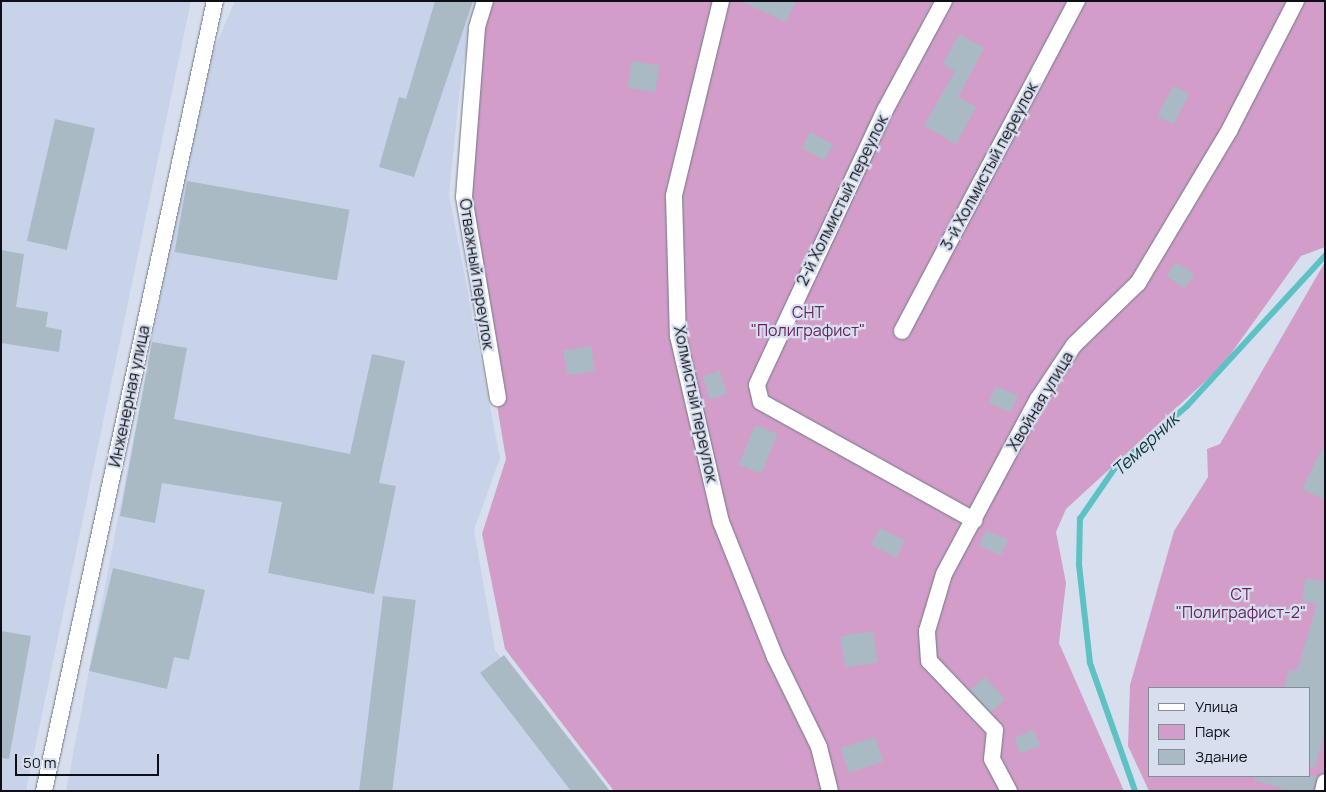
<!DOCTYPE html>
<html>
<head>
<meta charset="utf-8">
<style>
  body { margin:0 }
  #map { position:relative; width:1326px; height:792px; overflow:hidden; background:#d7dfef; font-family:Manrope,sans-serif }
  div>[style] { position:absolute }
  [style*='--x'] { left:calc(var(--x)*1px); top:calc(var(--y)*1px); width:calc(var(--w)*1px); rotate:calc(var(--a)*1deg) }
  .built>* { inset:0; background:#c8d3ea }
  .green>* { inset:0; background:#d39dca }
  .stream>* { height:5.5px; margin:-2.75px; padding:0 2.75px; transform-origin:2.75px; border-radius:2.75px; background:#5ec2c4 }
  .building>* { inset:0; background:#a9bac4; transform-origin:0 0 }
  .roads { filter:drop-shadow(0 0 1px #727987) drop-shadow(0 0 1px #727987) }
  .street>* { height:16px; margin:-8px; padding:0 8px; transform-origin:8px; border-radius:8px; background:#fff }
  span { translate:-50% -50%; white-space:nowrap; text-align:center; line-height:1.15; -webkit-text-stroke:4.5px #d7dfef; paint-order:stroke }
  .street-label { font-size:16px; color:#0d0f14 }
  .park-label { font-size:16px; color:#66235f }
  .water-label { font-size:18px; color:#0d3d3e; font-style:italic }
  .frame { position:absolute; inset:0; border:2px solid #0d0f14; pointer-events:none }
  .legend { position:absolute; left:1148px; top:687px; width:162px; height:90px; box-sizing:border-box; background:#d7dfef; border:1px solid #868c97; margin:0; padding:6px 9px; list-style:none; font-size:15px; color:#0d0f14 }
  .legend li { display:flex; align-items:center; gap:10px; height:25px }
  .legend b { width:25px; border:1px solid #868c97 }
  .scale { position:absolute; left:15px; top:754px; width:144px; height:22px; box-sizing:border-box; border:2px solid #0d0f14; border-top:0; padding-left:6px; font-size:15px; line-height:18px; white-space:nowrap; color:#0d0f14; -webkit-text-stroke:4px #d7dfef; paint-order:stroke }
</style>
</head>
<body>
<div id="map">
  <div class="built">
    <div style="clip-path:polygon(1px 1px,191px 1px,26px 791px,1px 791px)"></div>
    <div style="clip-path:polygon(235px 1px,480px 1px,462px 70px,449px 194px,500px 458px,474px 530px,495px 650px,605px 791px,66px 791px,202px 77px)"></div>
  </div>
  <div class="green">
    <div style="clip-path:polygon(486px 1px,1325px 1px,1325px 247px,1301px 256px,1222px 366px,1066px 509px,1056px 532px,1066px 583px,1059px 643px,1124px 791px,614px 791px,505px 649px,482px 534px,506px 459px,461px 189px)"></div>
    <div style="clip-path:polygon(evenodd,1325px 262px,1325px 791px,1149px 791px,1128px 746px,1130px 685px,1174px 531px,1208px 477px,1207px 449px,1220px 444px,1325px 262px,1150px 688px,1310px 688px,1310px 776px,1150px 776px,1150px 688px)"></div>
  </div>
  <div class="stream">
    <div style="--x:1135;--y:791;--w:136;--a:-109.4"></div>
    <div style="--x:1090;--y:663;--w:99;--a:-96.4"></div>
    <div style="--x:1079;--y:565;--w:46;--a:-88.8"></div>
    <div style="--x:1080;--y:519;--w:62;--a:-55.5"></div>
    <div style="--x:1115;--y:468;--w:95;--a:-40.7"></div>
    <div style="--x:1187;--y:406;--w:204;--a:-47.4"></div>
  </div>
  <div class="building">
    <div style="clip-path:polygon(435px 1px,473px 1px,414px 177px,379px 167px,399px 97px,406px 99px)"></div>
    <div style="clip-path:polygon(740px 1px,796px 1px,786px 22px)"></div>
    <div style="clip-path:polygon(959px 34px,984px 48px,958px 97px,976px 107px,956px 144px,924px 126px,955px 71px,943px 64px)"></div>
    <div style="left:632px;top:61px;width:28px;height:27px;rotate:10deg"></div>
    <div style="left:1173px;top:86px;width:18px;height:34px;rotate:27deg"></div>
    <div style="left:55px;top:119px;width:41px;height:125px;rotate:13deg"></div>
    <div style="left:810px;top:132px;width:26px;height:18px;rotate:28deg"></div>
    <div style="left:187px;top:181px;width:165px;height:72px;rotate:10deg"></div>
    <div style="clip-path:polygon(1px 250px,24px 254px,16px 307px,48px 312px,46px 327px,62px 330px,59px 352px,1px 343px)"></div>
    <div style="left:1176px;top:262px;width:22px;height:17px;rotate:34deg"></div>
    <div style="clip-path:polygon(152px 342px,187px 348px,174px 419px,350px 454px,372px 354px,405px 361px,379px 483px,396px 486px,374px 594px,268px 573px,282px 502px,162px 483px,155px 523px,120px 516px)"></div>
    <div style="left:591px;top:346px;width:25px;height:28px;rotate:81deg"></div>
    <div style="left:720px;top:371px;width:24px;height:18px;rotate:73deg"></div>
    <div style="left:996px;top:386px;width:24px;height:18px;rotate:24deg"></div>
    <div style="left:755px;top:425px;width:24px;height:43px;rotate:22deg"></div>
    <div style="clip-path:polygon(1325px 443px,1325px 500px,1302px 489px)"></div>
    <div style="left:880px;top:528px;width:28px;height:19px;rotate:27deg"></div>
    <div style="left:986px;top:530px;width:24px;height:17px;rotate:24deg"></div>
    <div style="clip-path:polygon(113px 568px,205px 590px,189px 660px,174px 657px,167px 689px,89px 671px)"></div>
    <div style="clip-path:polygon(1306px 578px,1325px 581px,1325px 731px,1315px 768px,1310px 767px,1310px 688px,1284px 688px,1289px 669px,1297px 671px,1317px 604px,1302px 601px)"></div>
    <div style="left:383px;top:596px;width:33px;height:197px;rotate:7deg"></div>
    <div style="clip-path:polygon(1px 631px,31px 636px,9px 759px,1px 758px)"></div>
    <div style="left:873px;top:631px;width:32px;height:33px;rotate:81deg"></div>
    <div style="clip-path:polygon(504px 655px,610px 791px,571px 791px,480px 673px)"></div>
    <div style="left:985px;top:677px;width:30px;height:20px;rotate:48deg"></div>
    <div style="left:1034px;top:730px;width:17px;height:21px;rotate:69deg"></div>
    <div style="left:875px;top:737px;width:26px;height:36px;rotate:72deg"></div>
    <div style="clip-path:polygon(1255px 776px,1317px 776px,1313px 791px,1291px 791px,1254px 780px)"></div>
  </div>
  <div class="roads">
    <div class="street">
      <div style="--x:485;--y:1;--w:28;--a:107"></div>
      <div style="--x:477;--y:28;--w:169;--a:94.4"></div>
      <div style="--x:464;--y:197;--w:204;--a:80.4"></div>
      <div style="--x:721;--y:1;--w:201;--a:103.6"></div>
      <div style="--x:674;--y:196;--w:140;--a:88.4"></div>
      <div style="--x:678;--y:336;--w:191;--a:77"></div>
      <div style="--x:721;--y:522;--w:145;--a:68.2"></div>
      <div style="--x:775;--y:657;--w:100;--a:63.9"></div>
      <div style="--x:819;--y:747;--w:45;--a:76"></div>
      <div style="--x:944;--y:1;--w:124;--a:118.4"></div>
      <div style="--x:885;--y:110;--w:303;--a:115"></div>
      <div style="--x:757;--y:385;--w:17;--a:77"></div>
      <div style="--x:761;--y:402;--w:244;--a:29"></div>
      <div style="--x:902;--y:331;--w:374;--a:-62.1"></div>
      <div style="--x:44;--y:791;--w:808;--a:-77.79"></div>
      <div style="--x:1009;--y:791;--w:36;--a:-118"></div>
      <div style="--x:992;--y:759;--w:29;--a:-84"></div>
      <div style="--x:995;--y:730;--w:95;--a:-133.7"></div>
      <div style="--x:929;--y:661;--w:30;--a:-94"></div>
      <div style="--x:927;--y:631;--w:59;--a:-73.4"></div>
      <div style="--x:944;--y:574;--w:199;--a:-61.8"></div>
      <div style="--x:1038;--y:399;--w:65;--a:-56.3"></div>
      <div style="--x:1074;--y:345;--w:89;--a:-44.1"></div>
      <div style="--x:1138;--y:283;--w:179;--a:-59.1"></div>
      <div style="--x:1230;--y:129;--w:144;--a:-62.7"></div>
      <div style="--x:1323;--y:791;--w:9;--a:-77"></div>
    </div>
  </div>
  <div class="street-label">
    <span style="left:989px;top:166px;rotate:-62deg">3-й Холмистый переулок</span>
    <span style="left:842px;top:200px;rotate:-64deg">2-й Холмистый переулок</span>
    <span style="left:477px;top:274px;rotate:81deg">Отважный переулок</span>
    <span style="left:129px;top:396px;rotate:-78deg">Инженерная улица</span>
    <span style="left:1040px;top:401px;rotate:-59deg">Хвойная улица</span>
    <span style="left:696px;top:404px;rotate:78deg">Холмистый переулок</span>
  </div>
  <div class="park-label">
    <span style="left:808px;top:321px">СНТ<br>"Полиграфист"</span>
    <span style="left:1241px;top:603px">СТ<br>"Полиграфист-2"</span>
  </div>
  <div class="water-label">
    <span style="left:1145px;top:444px;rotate:-43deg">Темерник</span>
  </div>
  <div class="frame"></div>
  <ul class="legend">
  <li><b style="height:6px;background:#fff"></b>Улица</li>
  <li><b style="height:14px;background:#d39dca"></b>Парк</li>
  <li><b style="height:14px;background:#a9bac4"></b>Здание</li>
  </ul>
  <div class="scale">50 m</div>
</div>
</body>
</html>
